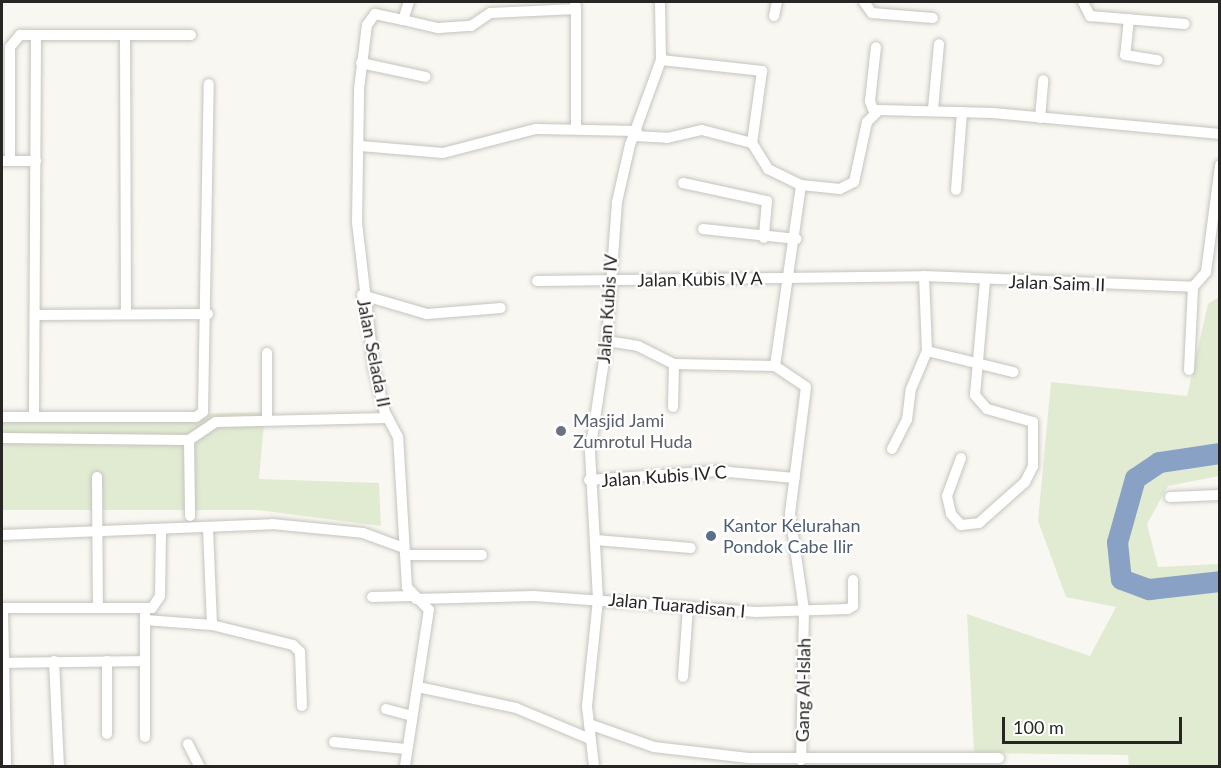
<!DOCTYPE html>
<html>
<head>
<meta charset="utf-8">
<style>
  body { margin:0 }
  #map { position:relative; width:1221px; height:768px; overflow:hidden; background:#f9f7f1; font-family:Lato,sans-serif }
  div>[style] { position:absolute }
  [style*='--x'] { left:calc(var(--x)*1px); top:calc(var(--y)*1px); width:calc(var(--w)*1px); rotate:calc(var(--a)*1deg) }
  .green>* { inset:0; background:#e1ebd2 }
  .river>* { height:21px; margin:-10.5px; padding:0 10.5px; transform-origin:10.5px; border-radius:10.5px; background:#89a1c4 }
  .roads { filter:drop-shadow(0 0 2px #c5c4be) drop-shadow(0 0 2px #c5c4be) }
  .street>* { height:10px; margin:-5px; padding:0 5px; transform-origin:5px; border-radius:5px; background:#fff }
  .dots>* { width:16px; height:16px; translate:-50% -50%; box-sizing:border-box; border:3px solid #fff; border-radius:50% }
  span { translate:-50% -50%; white-space:nowrap; text-align:center; line-height:1.15; -webkit-text-stroke:4.5px #fff; paint-order:stroke }
  .street-label { font-size:18px; color:#272624 }
  .worship-label { font-size:18px; color:#5b616d }
  .left { translate:0 -50%; text-align:left }
  .service-label { font-size:18px; color:#4e5e75 }
  .frame { position:absolute; inset:0; border:3px solid #272624; pointer-events:none }
  .scale { position:absolute; left:1002px; top:717px; width:180px; height:27px; box-sizing:border-box; border:3px solid #272624; border-top:0; padding-left:8px; font-size:18px; line-height:21px; white-space:nowrap; color:#272624; -webkit-text-stroke:4px #fff; paint-order:stroke }
</style>
</head>
<body>
<div id="map">
  <div class="green">
    <div style="clip-path:polygon(1219px 297px,1219px 476px,1168px 486px,1147px 524px,1158px 567px,1219px 564px,1219px 766px,1129px 766px,1128px 755px,974px 753px,967px 614px,1090px 656px,1116px 607px,1066px 597px,1038px 521px,1051px 382px,1187px 396px,1208px 304px)"></div>
    <div style="clip-path:polygon(265px 412px,259px 479px,379px 483px,381px 526px,258px 510px,2px 510px,2px 420px)"></div>
  </div>
  <div class="river">
    <div style="--x:1220;--y:453;--w:62;--a:171.6"></div>
    <div style="--x:1159;--y:462;--w:29;--a:146"></div>
    <div style="--x:1135;--y:478;--w:66;--a:105.7"></div>
    <div style="--x:1117;--y:542;--w:37;--a:84"></div>
    <div style="--x:1121;--y:579;--w:30;--a:20"></div>
    <div style="--x:1149;--y:589;--w:71;--a:-6.4"></div>
  </div>
  <div class="roads">
    <div class="street">
      <div style="--x:864;--y:2;--w:14;--a:54"></div>
      <div style="--x:872;--y:13;--w:61;--a:4.7"></div>
      <div style="--x:1083;--y:2;--w:16;--a:63"></div>
      <div style="--x:1090;--y:16;--w:95;--a:4.8"></div>
      <div style="--x:576;--y:9;--w:118;--a:90"></div>
      <div style="--x:774;--y:16;--w:14;--a:-78"></div>
      <div style="--x:1129;--y:19;--w:36;--a:96"></div>
      <div style="--x:1125;--y:55;--w:33;--a:9"></div>
      <div style="--x:403;--y:20;--w:37;--a:13"></div>
      <div style="--x:439;--y:28;--w:32;--a:-4"></div>
      <div style="--x:471;--y:26;--w:23;--a:-34"></div>
      <div style="--x:490;--y:13;--w:86;--a:-2.7"></div>
      <div style="--x:576;--y:9;--w:7;--a:-98"></div>
      <div style="--x:125;--y:35;--w:279;--a:89.8"></div>
      <div style="--x:661;--y:60;--w:102;--a:6.2"></div>
      <div style="--x:762;--y:71;--w:73;--a:97.9"></div>
      <div style="--x:752;--y:143;--w:31;--a:58"></div>
      <div style="--x:768;--y:169;--w:37;--a:26"></div>
      <div style="--x:361;--y:63;--w:66;--a:12.2"></div>
      <div style="--x:933;--y:109;--w:65;--a:-84.7"></div>
      <div style="--x:874;--y:112;--w:12;--a:-110"></div>
      <div style="--x:870;--y:101;--w:54;--a:-83.7"></div>
      <div style="--x:1040;--y:118;--w:38;--a:-85"></div>
      <div style="--x:634;--y:136;--w:33;--a:3"></div>
      <div style="--x:667;--y:138;--w:36;--a:-13"></div>
      <div style="--x:702;--y:130;--w:52;--a:14.6"></div>
      <div style="--x:361;--y:146;--w:82;--a:4.9"></div>
      <div style="--x:443;--y:153;--w:96;--a:-14.5"></div>
      <div style="--x:536;--y:129;--w:101;--a:1.1"></div>
      <div style="--x:2;--y:161;--w:34;--a:0"></div>
      <div style="--x:10;--y:161;--w:114;--a:-90"></div>
      <div style="--x:10;--y:47;--w:16;--a:-50"></div>
      <div style="--x:20;--y:35;--w:171;--a:0"></div>
      <div style="--x:683;--y:183;--w:86;--a:12.1"></div>
      <div style="--x:767;--y:201;--w:37;--a:95"></div>
      <div style="--x:956;--y:190;--w:78;--a:-85.6"></div>
      <div style="--x:703;--y:229;--w:94;--a:6.1"></div>
      <div style="--x:537;--y:281;--w:387;--a:-0.7"></div>
      <div style="--x:924;--y:276;--w:269;--a:2.3"></div>
      <div style="--x:1193;--y:287;--w:20;--a:-49"></div>
      <div style="--x:1206;--y:272;--w:108;--a:-82.5"></div>
      <div style="--x:362;--y:295;--w:68;--a:16.3"></div>
      <div style="--x:427;--y:314;--w:74;--a:-4.6"></div>
      <div style="--x:35;--y:315;--w:173;--a:-0.3"></div>
      <div style="--x:607;--y:341;--w:31;--a:9"></div>
      <div style="--x:638;--y:346;--w:40;--a:26.6"></div>
      <div style="--x:674;--y:364;--w:101;--a:1.1"></div>
      <div style="--x:927;--y:351;--w:89;--a:13.7"></div>
      <div style="--x:775;--y:366;--w:183;--a:-81.8"></div>
      <div style="--x:801;--y:185;--w:39;--a:6"></div>
      <div style="--x:840;--y:189;--w:16;--a:-27"></div>
      <div style="--x:854;--y:182;--w:61;--a:-77.8"></div>
      <div style="--x:867;--y:122;--w:17;--a:-45"></div>
      <div style="--x:879;--y:110;--w:114;--a:1.5"></div>
      <div style="--x:993;--y:113;--w:228;--a:5.3"></div>
      <div style="--x:775;--y:366;--w:37;--a:34"></div>
      <div style="--x:806;--y:387;--w:128;--a:97.2"></div>
      <div style="--x:790;--y:514;--w:97;--a:81.7"></div>
      <div style="--x:804;--y:610;--w:150;--a:91.1"></div>
      <div style="--x:1189;--y:370;--w:83;--a:-87.2"></div>
      <div style="--x:673;--y:407;--w:43;--a:-88.7"></div>
      <div style="--x:2;--y:417;--w:194;--a:0"></div>
      <div style="--x:196;--y:417;--w:9;--a:-36"></div>
      <div style="--x:203;--y:412;--w:328;--a:-89"></div>
      <div style="--x:34;--y:417;--w:382;--a:-89.7"></div>
      <div style="--x:267;--y:420;--w:67;--a:-90"></div>
      <div style="--x:2;--y:438;--w:187;--a:0.6"></div>
      <div style="--x:189;--y:440;--w:32;--a:-34"></div>
      <div style="--x:216;--y:422;--w:172;--a:-1.3"></div>
      <div style="--x:189;--y:440;--w:76;--a:89.2"></div>
      <div style="--x:892;--y:449;--w:33;--a:-63"></div>
      <div style="--x:907;--y:420;--w:31;--a:-83"></div>
      <div style="--x:911;--y:389;--w:41;--a:-67.2"></div>
      <div style="--x:927;--y:351;--w:75;--a:-92.3"></div>
      <div style="--x:961;--y:458;--w:40;--a:110.2"></div>
      <div style="--x:947;--y:496;--w:18;--a:77"></div>
      <div style="--x:951;--y:514;--w:15;--a:48"></div>
      <div style="--x:961;--y:525;--w:18;--a:-6"></div>
      <div style="--x:979;--y:523;--w:62;--a:-41.7"></div>
      <div style="--x:1025;--y:482;--w:18;--a:-63"></div>
      <div style="--x:1033;--y:466;--w:44;--a:-90"></div>
      <div style="--x:1033;--y:422;--w:48;--a:-164.2"></div>
      <div style="--x:987;--y:409;--w:18;--a:-131"></div>
      <div style="--x:975;--y:395;--w:114;--a:-85"></div>
      <div style="--x:97;--y:477;--w:131;--a:89.6"></div>
      <div style="--x:589;--y:480;--w:129;--a:-4"></div>
      <div style="--x:718;--y:471;--w:77;--a:5.2"></div>
      <div style="--x:1170;--y:497;--w:50;--a:-2.3"></div>
      <div style="--x:208;--y:529;--w:96;--a:87.6"></div>
      <div style="--x:2;--y:535;--w:270;--a:-2.3"></div>
      <div style="--x:272;--y:524;--w:91;--a:5.6"></div>
      <div style="--x:363;--y:533;--w:44;--a:20.1"></div>
      <div style="--x:596;--y:540;--w:95;--a:4.8"></div>
      <div style="--x:405;--y:555;--w:77;--a:0"></div>
      <div style="--x:372;--y:597;--w:40;--a:-1.4"></div>
      <div style="--x:416;--y:599;--w:118;--a:-1.5"></div>
      <div style="--x:534;--y:596;--w:223;--a:4.1"></div>
      <div style="--x:756;--y:612;--w:92;--a:-1.9"></div>
      <div style="--x:848;--y:609;--w:6;--a:-31"></div>
      <div style="--x:853;--y:606;--w:26;--a:-90"></div>
      <div style="--x:2;--y:608;--w:150;--a:0"></div>
      <div style="--x:152;--y:608;--w:14;--a:-56"></div>
      <div style="--x:160;--y:596;--w:65;--a:-89.1"></div>
      <div style="--x:3;--y:608;--w:158;--a:88.9"></div>
      <div style="--x:145;--y:614;--w:123;--a:90"></div>
      <div style="--x:145;--y:620;--w:67;--a:4.3"></div>
      <div style="--x:212;--y:625;--w:83;--a:13.9"></div>
      <div style="--x:293;--y:645;--w:10;--a:45"></div>
      <div style="--x:300;--y:652;--w:54;--a:87.9"></div>
      <div style="--x:54;--y:661;--w:105;--a:87.3"></div>
      <div style="--x:107;--y:661;--w:73;--a:90"></div>
      <div style="--x:2;--y:663;--w:142;--a:-0.8"></div>
      <div style="--x:683;--y:677;--w:70;--a:-85.9"></div>
      <div style="--x:418;--y:687;--w:100;--a:12.1"></div>
      <div style="--x:516;--y:708;--w:80;--a:22.7"></div>
      <div style="--x:386;--y:709;--w:27;--a:15"></div>
      <div style="--x:589;--y:724;--w:69;--a:19.5"></div>
      <div style="--x:654;--y:747;--w:95;--a:6.7"></div>
      <div style="--x:748;--y:758;--w:251;--a:0"></div>
      <div style="--x:334;--y:742;--w:72;--a:5.6"></div>
      <div style="--x:188;--y:744;--w:25;--a:63"></div>
      <div style="--x:405;--y:766;--w:158;--a:-81.3"></div>
      <div style="--x:429;--y:610;--w:32;--a:-134"></div>
      <div style="--x:407;--y:587;--w:150;--a:-93.4"></div>
      <div style="--x:398;--y:437;--w:27;--a:-118"></div>
      <div style="--x:385;--y:413;--w:45;--a:-104"></div>
      <div style="--x:374;--y:369;--w:147;--a:-96.6"></div>
      <div style="--x:357;--y:223;--w:134;--a:-89.1"></div>
      <div style="--x:359;--y:89;--w:64;--a:-82.9"></div>
      <div style="--x:367;--y:25;--w:14;--a:-54"></div>
      <div style="--x:375;--y:14;--w:29;--a:12"></div>
      <div style="--x:403;--y:20;--w:19;--a:-72"></div>
      <div style="--x:594;--y:766;--w:60;--a:-96.7"></div>
      <div style="--x:587;--y:706;--w:108;--a:-84.1"></div>
      <div style="--x:598;--y:599;--w:147;--a:-93.1"></div>
      <div style="--x:590;--y:452;--w:112;--a:-81.3"></div>
      <div style="--x:607;--y:341;--w:139;--a:-85.9"></div>
      <div style="--x:617;--y:202;--w:58;--a:-77.2"></div>
      <div style="--x:630;--y:145;--w:90;--a:-70"></div>
      <div style="--x:661;--y:60;--w:58;--a:-91"></div>
    </div>
  </div>
  <div class="dots">
    <div style="left:561px;top:431px;background:#6b7280"></div>
    <div style="left:711px;top:536px;background:#5c6f8a"></div>
  </div>
  <div class="street-label">
    <span style="left:700px;top:279px;rotate:-1deg">Jalan Kubis IV A</span>
    <span style="left:1057px;top:283px;rotate:2deg">Jalan Saim II</span>
    <span style="left:607px;top:309px;rotate:-86deg">Jalan Kubis IV</span>
    <span style="left:374px;top:353px;rotate:79deg">Jalan Selada II</span>
    <span style="left:664px;top:476px;rotate:-4deg">Jalan Kubis IV C</span>
    <span style="left:677px;top:605px;rotate:5deg">Jalan Tuaradisan I</span>
    <span style="left:803px;top:690px;rotate:-89deg">Gang Al-Islah</span>
  </div>
  <div class="worship-label">
    <span class="left" style="left:573px;top:431px">Masjid Jami<br>Zumrotul Huda</span>
  </div>
  <div class="service-label">
    <span class="left" style="left:723px;top:536px">Kantor Kelurahan<br>Pondok Cabe Ilir</span>
  </div>
  <div class="frame"></div>
  <div class="scale">100 m</div>
</div>
</body>
</html>
